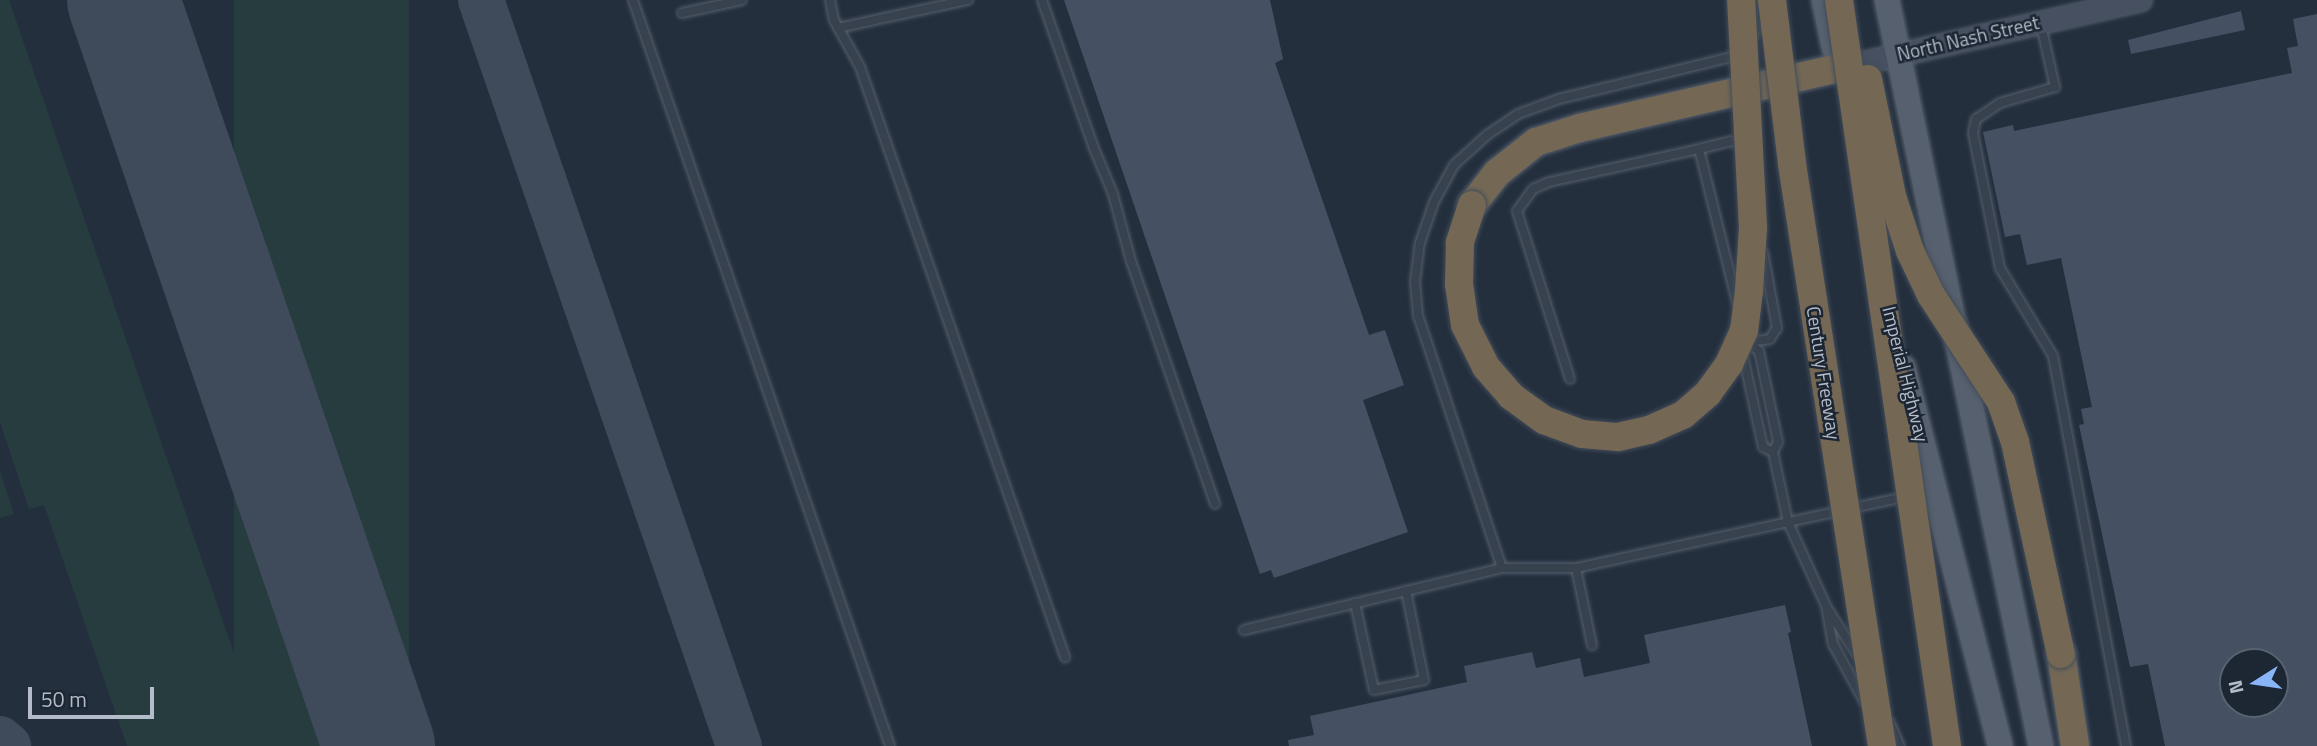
<!DOCTYPE html>
<html>
<head>
<meta charset="utf-8">
<style>
  body { margin:0 }
  #map { position:relative; width:2317px; height:746px; overflow:hidden; background:#242f3e; font-family:"Titillium Web",sans-serif }
  div>[style] { position:absolute }
  [style*='--x'] { left:calc(var(--x)*1px); top:calc(var(--y)*1px); width:calc(var(--w)*1px); rotate:calc(var(--a)*1deg) }
  .green>* { inset:0; background:#263c3f; transform-origin:0 0 }
  .taxiway>* { height:46px; margin:-23px; padding:0 23px; transform-origin:23px; border-radius:23px; background:#3f4a5a }
  .runway>* { height:112px; margin:-56px; padding:0 56px; transform-origin:56px; border-radius:56px; background:#3f4a5a }
  .building>* { inset:0; background:#455162 }
  .roads { filter:drop-shadow(0 0 2px #565f6c) drop-shadow(0 0 2px #565f6c) }
  .lane>* { height:8px; margin:-4px; padding:0 4px; transform-origin:4px; border-radius:4px; background:#38414e }
  .secondary>* { height:21px; margin:-10.5px; padding:0 10.5px; transform-origin:10.5px; border-radius:10.5px; background:#465061 }
  .primary>* { height:24px; margin:-12px; padding:0 12px; transform-origin:12px; border-radius:12px; background:#56606e }
  .highway>* { height:28px; margin:-14px; padding:0 14px; transform-origin:14px; border-radius:14px; background:#746855 }
  .bridges { filter:drop-shadow(0 0 2px #434c59) drop-shadow(0 0 2px #434c59) }
  .highway-bridge>* { height:28px; margin:-14px; padding:0 14px; transform-origin:14px; border-radius:14px; background:#746855 }
  span { translate:-50% -50%; white-space:nowrap; text-align:center; line-height:1.15; -webkit-text-stroke:5px #1d2633; paint-order:stroke }
  .street-label { font-size:19px; color:#b4bcc9 }
  .north { position:absolute; left:2219px; top:648px; width:70px; height:70px; box-sizing:border-box; background:#1d2633; border:2px solid #59626f; border-radius:50%; rotate:258deg; font-size:19px; font-weight:700; line-height:28px; text-align:center; color:#b4bcc9 }
  .north::after { content:''; display:block; margin:auto; width:24px; height:32px; background:#8ab4f8; clip-path:polygon(50% 0,100% 100%,50% 72%,0 100%) }
  .scale { position:absolute; left:28px; top:687px; width:126px; height:32px; box-sizing:border-box; border:4px solid #b4bcc9; border-top:0; padding-left:9px; font-size:21px; line-height:24px; white-space:nowrap; color:#b4bcc9; -webkit-text-stroke:5px #1d2633; paint-order:stroke }
</style>
</head>
<body>
<div id="map">
  <div class="green">
    <div style="clip-path:polygon(0 0,9px 0,266px 746px,127px 746px,44px 505px,29px 509px,0 422px)"></div>
    <div style="left:234px;top:0;width:175px;height:789px"></div>
    <div style="clip-path:polygon(0 471px,14px 514px,0 518px)"></div>
  </div>
  <div class="taxiway">
    <div style="--x:481;--y:0;--w:789;--a:70.92"></div>
    <div style="--x:0;--y:739;--w:11;--a:41"></div>
  </div>
  <div class="runway">
    <div style="--x:123;--y:0;--w:789;--a:71.06"></div>
  </div>
  <div class="building">
    <div style="clip-path:polygon(1064px 0,1270px 0,1283px 59px,1275px 63px,1369px 335px,1385px 330px,1404px 385px,1363px 400px,1408px 532px,1274px 578px,1271px 570px,1260px 574px)"></div>
    <div style="clip-path:polygon(2241px 11px,2245px 30px,2131px 54px,2128px 40px)"></div>
    <div style="clip-path:polygon(evenodd,2317px 14px,2317px 746px,2165px 746px,2148px 664px,2130px 667px,2079px 425px,2084px 424px,2081px 409px,2092px 407px,2061px 258px,2027px 265px,2020px 234px,2005px 237px,1983px 132px,2013px 125px,2014px 131px,2292px 73px,2287px 48px,2298px 46px,2293px 19px,2317px 14px,2233px 662px,2275px 662px,2275px 704px,2233px 704px,2233px 662px)"></div>
    <div style="clip-path:polygon(1785px 605px,1791px 632px,1788px 633px,1812px 746px,1289px 746px,1288px 740px,1314px 735px,1310px 716px,1467px 682px,1464px 666px,1532px 652px,1536px 668px,1580px 658px,1584px 677px,1650px 663px,1644px 635px)"></div>
  </div>
  <div class="roads">
    <div class="lane">
      <div style="--x:633;--y:0;--w:789;--a:70.99"></div>
      <div style="--x:830;--y:0;--w:20;--a:79"></div>
      <div style="--x:834;--y:20;--w:54;--a:61"></div>
      <div style="--x:860;--y:67;--w:625;--a:70.84"></div>
      <div style="--x:1042;--y:0;--w:155;--a:70.7"></div>
      <div style="--x:1093;--y:146;--w:52;--a:67.4"></div>
      <div style="--x:1113;--y:194;--w:69;--a:75"></div>
      <div style="--x:1131;--y:261;--w:257;--a:70.9"></div>
      <div style="--x:682;--y:13;--w:61;--a:-12.2"></div>
      <div style="--x:2041;--y:25;--w:64;--a:77.3"></div>
      <div style="--x:2055;--y:87;--w:57;--a:163.8"></div>
      <div style="--x:2000;--y:103;--w:29;--a:146"></div>
      <div style="--x:1976;--y:119;--w:14;--a:102"></div>
      <div style="--x:1973;--y:133;--w:138;--a:78.7"></div>
      <div style="--x:2000;--y:268;--w:103;--a:58.9"></div>
      <div style="--x:2053;--y:356;--w:397;--a:79.4"></div>
      <div style="--x:838;--y:28;--w:133;--a:-12.2"></div>
      <div style="--x:1753;--y:36;--w:10;--a:-66"></div>
      <div style="--x:1757;--y:27;--w:27;--a:-92"></div>
      <div style="--x:1699;--y:149;--w:33;--a:-14"></div>
      <div style="--x:1731;--y:141;--w:11;--a:15"></div>
      <div style="--x:1747;--y:342;--w:15;--a:37"></div>
      <div style="--x:1759;--y:351;--w:93;--a:78.2"></div>
      <div style="--x:1778;--y:442;--w:11;--a:117"></div>
      <div style="--x:1773;--y:452;--w:72;--a:77.9"></div>
      <div style="--x:1788;--y:522;--w:94;--a:65.6"></div>
      <div style="--x:1827;--y:608;--w:56;--a:57.4"></div>
      <div style="--x:1747;--y:342;--w:23;--a:-7"></div>
      <div style="--x:1770;--y:339;--w:13;--a:-58"></div>
      <div style="--x:1777;--y:328;--w:77;--a:-100.4"></div>
      <div style="--x:1743;--y:355;--w:94;--a:77.7"></div>
      <div style="--x:1763;--y:447;--w:11;--a:27"></div>
      <div style="--x:1570;--y:379;--w:176;--a:-107.5"></div>
      <div style="--x:1517;--y:211;--w:27;--a:-54"></div>
      <div style="--x:1533;--y:189;--w:17;--a:-24"></div>
      <div style="--x:1549;--y:182;--w:154;--a:-12.4"></div>
      <div style="--x:1699;--y:149;--w:158;--a:76.1"></div>
      <div style="--x:1502;--y:568;--w:266;--a:-108.4"></div>
      <div style="--x:1418;--y:316;--w:34;--a:-95"></div>
      <div style="--x:1415;--y:282;--w:39;--a:-83"></div>
      <div style="--x:1420;--y:243;--w:43;--a:-71.1"></div>
      <div style="--x:1434;--y:202;--w:42;--a:-61.6"></div>
      <div style="--x:1454;--y:165;--w:45;--a:-42.3"></div>
      <div style="--x:1487;--y:135;--w:37;--a:-34"></div>
      <div style="--x:1518;--y:114;--w:44;--a:-20.1"></div>
      <div style="--x:1559;--y:99;--w:177;--a:-13.7"></div>
      <div style="--x:1731;--y:57;--w:8;--a:-30"></div>
      <div style="--x:1576;--y:568;--w:79;--a:78.3"></div>
      <div style="--x:1355;--y:603;--w:89;--a:77.7"></div>
      <div style="--x:1374;--y:690;--w:51;--a:-11.3"></div>
      <div style="--x:1424;--y:680;--w:91;--a:-101.4"></div>
      <div style="--x:1827;--y:611;--w:34;--a:80"></div>
      <div style="--x:1833;--y:644;--w:65;--a:61.5"></div>
      <div style="--x:1244;--y:630;--w:265;--a:-13.5"></div>
      <div style="--x:1502;--y:568;--w:74;--a:0"></div>
      <div style="--x:1576;--y:568;--w:337;--a:-12.2"></div>
      <div style="--x:1890;--y:723;--w:25;--a:67"></div>
    </div>
    <div class="secondary">
      <div style="--x:1838;--y:68;--w:310;--a:-12.7"></div>
    </div>
    <div class="primary">
      <div style="--x:1824;--y:0;--w:48;--a:78"></div>
      <div style="--x:1887;--y:0;--w:762;--a:78.34"></div>
      <div style="--x:1903;--y:367;--w:391;--a:75.6"></div>
    </div>
    <div class="highway">
      <div style="--x:1472;--y:205;--w:41;--a:-52"></div>
      <div style="--x:1497;--y:173;--w:50;--a:-38.5"></div>
      <div style="--x:1536;--y:142;--w:46;--a:-17.7"></div>
      <div style="--x:1580;--y:128;--w:265;--a:-13.1"></div>
      <div style="--x:2061;--y:654;--w:93;--a:81.3"></div>
    </div>
  </div>
  <div class="bridges">
    <div class="highway-bridge">
      <div style="--x:1772;--y:0;--w:165;--a:83"></div>
      <div style="--x:1792;--y:164;--w:589;--a:81.21"></div>
      <div style="--x:1839;--y:0;--w:754;--a:81.76"></div>
      <div style="--x:1868;--y:79;--w:119;--a:78.4"></div>
      <div style="--x:1892;--y:196;--w:58;--a:71.9"></div>
      <div style="--x:1910;--y:251;--w:49;--a:64.5"></div>
      <div style="--x:1931;--y:295;--w:128;--a:56.8"></div>
      <div style="--x:2001;--y:402;--w:42;--a:70.7"></div>
      <div style="--x:2015;--y:442;--w:217;--a:77.8"></div>
      <div style="--x:1472;--y:205;--w:40;--a:108"></div>
      <div style="--x:1460;--y:243;--w:41;--a:91.4"></div>
      <div style="--x:1459;--y:284;--w:41;--a:81.7"></div>
      <div style="--x:1465;--y:325;--w:47;--a:63.4"></div>
      <div style="--x:1486;--y:367;--w:38;--a:49"></div>
      <div style="--x:1511;--y:396;--w:41;--a:36"></div>
      <div style="--x:1544;--y:420;--w:40;--a:20.2"></div>
      <div style="--x:1582;--y:434;--w:36;--a:5"></div>
      <div style="--x:1618;--y:437;--w:32;--a:-13"></div>
      <div style="--x:1649;--y:430;--w:37;--a:-24"></div>
      <div style="--x:1683;--y:415;--w:33;--a:-41"></div>
      <div style="--x:1708;--y:393;--w:36;--a:-54"></div>
      <div style="--x:1729;--y:364;--w:36;--a:-66"></div>
      <div style="--x:1744;--y:331;--w:40;--a:-82.9"></div>
      <div style="--x:1749;--y:291;--w:64;--a:-86.4"></div>
      <div style="--x:1753;--y:227;--w:227;--a:-93"></div>
    </div>
  </div>
  <div class="street-label">
    <span style="left:1968px;top:38px;rotate:-13deg">North Nash Street</span>
    <span style="left:1824px;top:373px;rotate:81deg">Century Freeway</span>
    <span style="left:1906px;top:374px;rotate:76deg">Imperial Highway</span>
  </div>
  <div class="north">N</div>
  <div class="scale">50 m</div>
</div>
</body>
</html>
